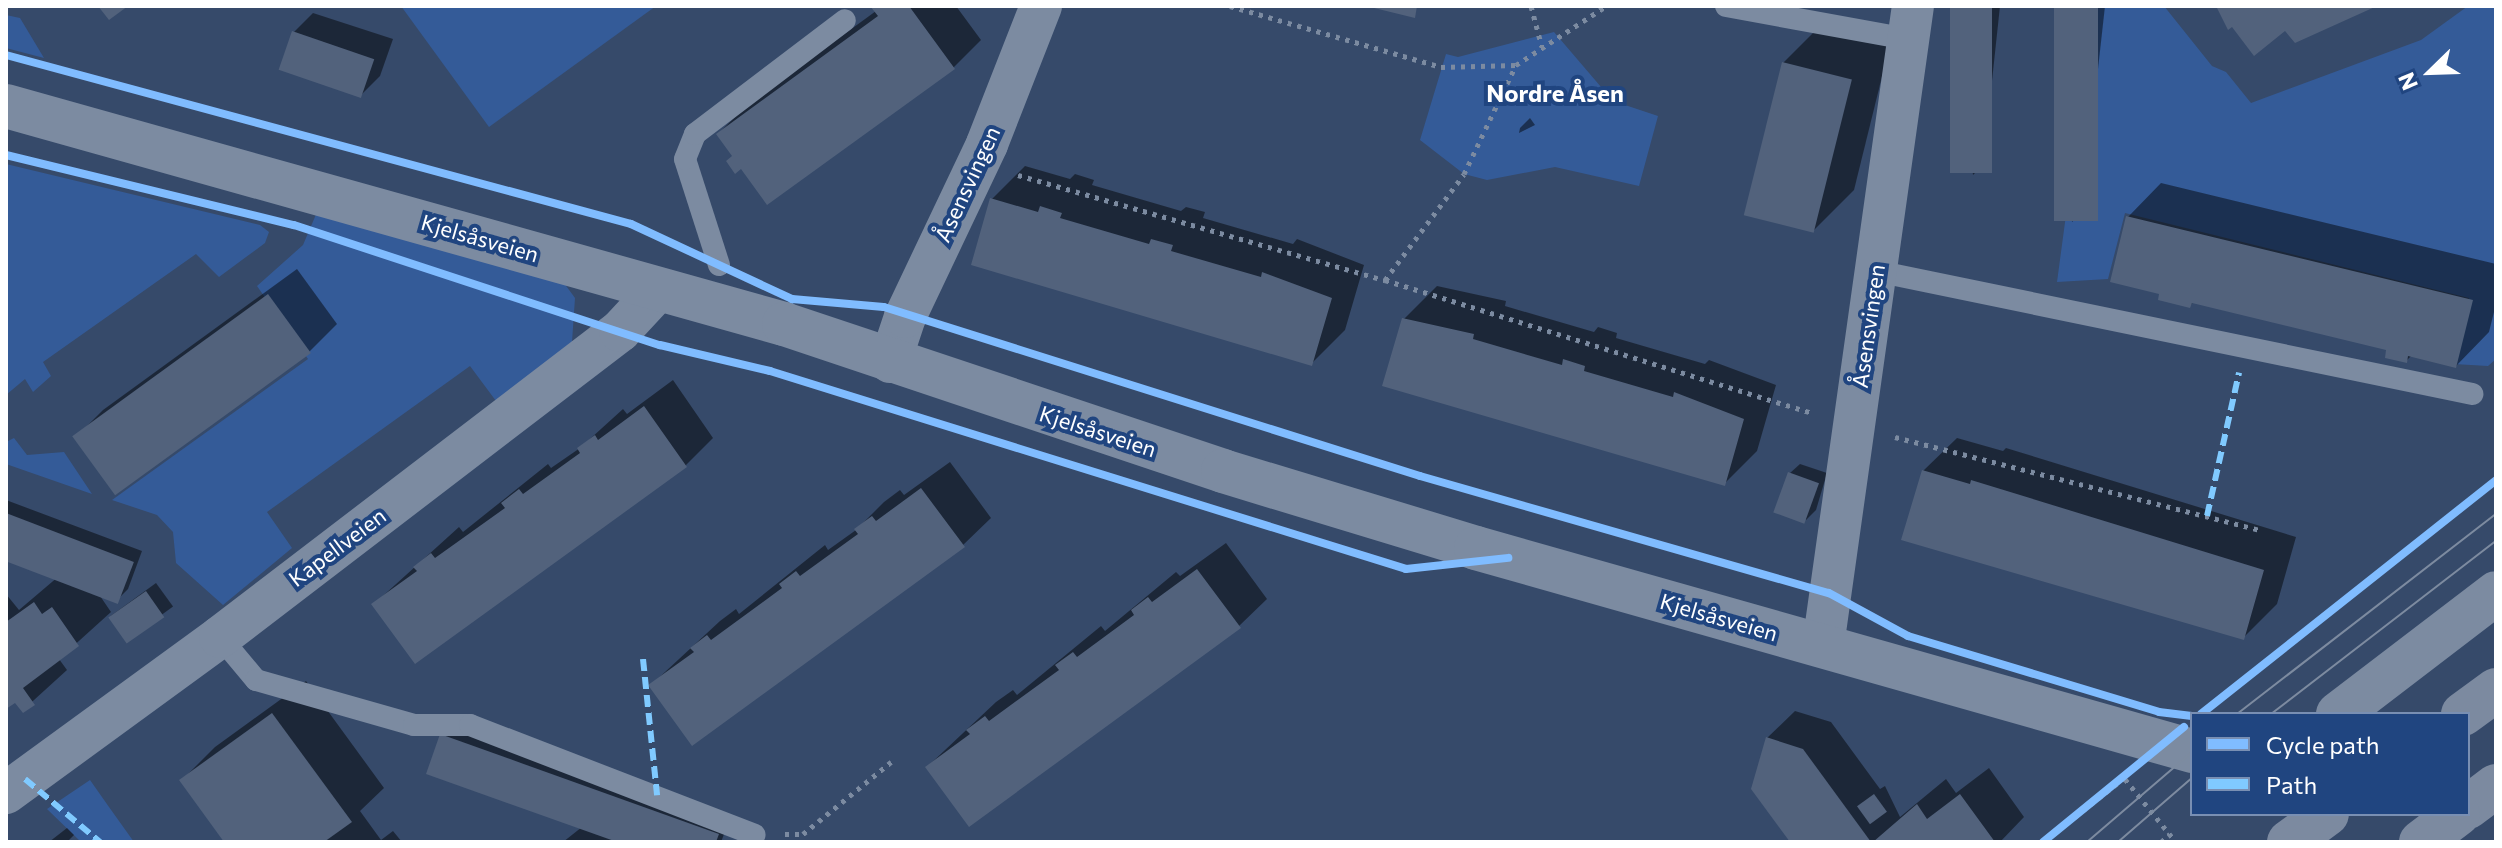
<!DOCTYPE html>
<html>
<head>
<meta charset="utf-8">
<style>
  body { margin:0 }
  #map { position:relative; width:2502px; height:848px; overflow:hidden; background:#364a6a; font-family:Commissioner,sans-serif }
  div>[style] { position:absolute }
  [style*='--x'] { left:calc(var(--x)*1px); top:calc(var(--y)*1px); width:calc(var(--w)*1px); rotate:calc(var(--a)*1deg) }
  .green>* { inset:0; background:#345b98 }
  .shadow>* { inset:0; background:#0007; transform-origin:0 0 }
  .building>* { inset:0; background:#52627c; transform-origin:0 0 }
  .path>* { height:5px; margin-top:-2.5px; transform-origin:0; background:repeating-linear-gradient(90deg,#7c8ba1 0 4px,transparent 0 10px) }
  .service>* { height:22px; margin:-11px; padding:0 11px; transform-origin:11px; border-radius:11px; background:#7c8ba1 }
  .minor>* { height:42px; margin:-21px; padding:0 21px; transform-origin:21px; border-radius:21px; background:#7c8ba1 }
  .tertiary>* { height:44px; margin:-22px; padding:0 22px; transform-origin:22px; border-radius:22px; background:#7c8ba1 }
  .trunk>* { height:44px; margin:-22px; padding:0 22px; transform-origin:22px; border-radius:22px; background:#7c8aa0 }
  .tram>* { height:2px; margin:-1px; padding:0 1px; transform-origin:1px; border-radius:1px; background:#7d8ba0 }
  .quiet>* { height:6px; margin-top:-3px; transform-origin:0; background:repeating-linear-gradient(90deg,#80caff 0 12px,transparent 0 18px) }
  .cycleway>* { height:8px; margin:-4px; padding:0 4px; transform-origin:4px; border-radius:4px; background:#80bcff }
  span { translate:-50% -50%; white-space:nowrap; text-align:center; line-height:1.15; -webkit-text-stroke:8px #204580; paint-order:stroke }
  .street-label { font-size:22px; color:#fff }
  .neighbourhood-label { font-size:24px; color:#fff; font-weight:700 }
  .frame { position:absolute; inset:0; border:8px solid #fff; pointer-events:none }
  .legend { position:absolute; left:2190px; top:712px; width:280px; height:104px; box-sizing:border-box; background:#204580; border:2px solid #798fb3; margin:0; padding:10px 14px; list-style:none; font-size:24px; color:#fff }
  .legend li { display:flex; align-items:center; gap:16px; height:40px }
  .legend b { width:40px; border:2px solid #798fb3 }
  .north { position:absolute; left:2390px; top:32px; width:80px; height:80px; -webkit-text-stroke:6px #204580; paint-order:stroke; rotate:247deg; font-size:22px; font-weight:700; line-height:32px; text-align:center; color:#fff }
  .north::after { content:''; display:block; margin:auto; width:28px; height:36px; background:#fff; clip-path:polygon(50% 0,100% 100%,50% 72%,0 100%) }
</style>
</head>
<body>
<div id="map">
  <div class="green">
    <div style="clip-path:polygon(401px 6px,656px 6px,489px 127px)"></div>
    <div style="clip-path:polygon(2094px 6px,2164px 6px,2212px 66px,2226px 72px,2251px 103px,2421px 40px,2468px 6px,2496px 6px,2496px 359px,2488px 366px,2454px 364px,2469px 298px,2125px 213px,2108px 279px,2057px 282px)"></div>
    <div style="clip-path:polygon(6px 15px,20px 18px,44px 58px,6px 48px)"></div>
    <div style="clip-path:polygon(1554px 32px,1613px 101px,1658px 116px,1639px 186px,1555px 167px,1487px 180px,1464px 174px,1420px 140px,1446px 54px,1458px 57px)"></div>
    <div style="clip-path:polygon(6px 164px,260px 225px,269px 232px,265px 243px,219px 277px,196px 254px,43px 362px,51px 376px,33px 392px,25px 379px,6px 395px)"></div>
    <div style="clip-path:polygon(320px 205px,564px 283px,575px 298px,572px 342px,496px 401px,470px 366px,267px 512px,292px 548px,223px 605px,176px 563px,173px 532px,157px 515px,112px 500px,308px 359px,257px 286px,303px 245px)"></div>
    <div style="clip-path:polygon(14px 438px,27px 455px,64px 452px,92px 494px,6px 464px,6px 442px)"></div>
    <div style="clip-path:polygon(90px 780px,109px 807px,134px 842px,81px 842px,47px 809px)"></div>
  </div>
  <div class="shadow">
    <div style="clip-path:polygon(872px 6px,956px 6px,981px 40px,953px 68px,734px 156px,718px 134px,746px 106px,876px 11px)"></div>
    <div style="clip-path:polygon(1952px 6px,2000px 6px,1983px 165px,1973px 175px)"></div>
    <div style="clip-path:polygon(2056px 6px,2105px 6px,2082px 213px,2072px 222px)"></div>
    <div style="clip-path:polygon(313px 13px,393px 39px,380px 76px,360px 96px,294px 32px)"></div>
    <div style="clip-path:polygon(1823px 23px,1891px 40px,1854px 190px,1814px 230px,1783px 63px)"></div>
    <div style="clip-path:polygon(1530px 118px,1535px 125px,1519px 133px,1520px 128px)"></div>
    <div style="clip-path:polygon(1025px 166px,1070px 179px,1075px 174px,1094px 180px,1092px 185px,1181px 211px,1186px 207px,1205px 212px,1203px 218px,1293px 244px,1297px 239px,1364px 265px,1345px 330px,1311px 364px,992px 199px)"></div>
    <div style="clip-path:polygon(2161px 183px,2496px 264px,2496px 304px,2489px 332px,2456px 366px,2412px 355px,2406px 361px,2389px 349px,2194px 301px,2190px 306px,2161px 293px,2128px 217px)"></div>
    <div style="clip-path:polygon(297px 269px,337px 324px,309px 352px,76px 437px,103px 410px)"></div>
    <div style="clip-path:polygon(1437px 286px,1506px 301px,1505px 306px,1594px 332px,1598px 327px,1617px 333px,1616px 338px,1705px 364px,1709px 360px,1776px 385px,1757px 451px,1724px 484px,1404px 319px)"></div>
    <div style="clip-path:polygon(673px 380px,713px 438px,686px 465px,415px 661px,374px 604px,459px 527px,463px 532px,548px 464px,551px 468px,580px 448px,623px 409px,627px 414px)"></div>
    <div style="clip-path:polygon(1957px 438px,2003px 451px,2006px 448px,2296px 537px,2277px 604px,2243px 638px,1923px 471px)"></div>
    <div style="clip-path:polygon(950px 462px,991px 518px,963px 545px,651px 685px,720px 621px,736px 609px,739px 614px,825px 545px,828px 550px,856px 530px,884px 502px,900px 490px,904px 495px)"></div>
    <div style="clip-path:polygon(1800px 464px,1827px 473px,1816px 510px,1806px 520px,1790px 473px)"></div>
    <div style="clip-path:polygon(6px 500px,142px 551px,128px 589px,118px 599px,96px 590px,111px 612px,59px 659px,67px 670px,23px 710px,16px 700px,6px 707px,6px 594px,19px 610px,59px 576px,6px 556px)"></div>
    <div style="clip-path:polygon(1226px 543px,1267px 599px,1239px 626px,927px 767px,996px 702px,1013px 690px,1017px 695px,1101px 626px,1105px 631px,1176px 572px,1180px 576px)"></div>
    <div style="left:156px;top:583px;width:29px;height:56px;rotate:54deg"></div>
    <div style="clip-path:polygon(306px 681px,384px 788px,360px 811px,381px 840px,393px 831px,402px 842px,227px 842px,182px 780px,215px 747px)"></div>
    <div style="clip-path:polygon(1795px 711px,1831px 722px,1880px 789px,1885px 786px,1900px 817px,1946px 779px,1956px 793px,1989px 768px,2024px 817px,2000px 842px,1793px 842px,1767px 738px)"></div>
    <div style="clip-path:polygon(452px 726px,728px 824px,721px 842px,563px 842px,582px 827px,442px 735px)"></div>
    <div style="clip-path:polygon(67px 828px,74px 835px,67px 842px,49px 842px)"></div>
  </div>
  <div class="building">
    <div style="clip-path:polygon(98px 6px,128px 6px,109px 20px)"></div>
    <div style="clip-path:polygon(870px 6px,909px 6px,955px 69px,767px 205px,741px 169px,735px 174px,726px 161px,732px 156px,716px 134px,878px 16px)"></div>
    <div style="clip-path:polygon(1366px 6px,1417px 6px,1415px 18px)"></div>
    <div style="left:1950px;top:6px;width:42px;height:167px"></div>
    <div style="left:2054px;top:6px;width:44px;height:215px"></div>
    <div style="clip-path:polygon(2216px 6px,2377px 6px,2295px 43px,2285px 31px,2254px 56px,2232px 27px,2228px 30px)"></div>
    <div style="left:292px;top:31px;width:87px;height:41px;rotate:19deg"></div>
    <div style="left:1782px;top:62px;width:72px;height:158px;rotate:14deg"></div>
    <div style="clip-path:polygon(990px 198px,1038px 212px,1040px 206px,1062px 213px,1060px 218px,1149px 244px,1151px 239px,1173px 245px,1171px 251px,1261px 277px,1262px 272px,1332px 298px,1312px 366px,971px 265px)"></div>
    <div style="clip-path:polygon(2126px 216px,2473px 300px,2456px 368px,2408px 356px,2407px 363px,2385px 358px,2386px 350px,2192px 303px,2190px 308px,2158px 300px,2159px 294px,2110px 282px)"></div>
    <div style="left:268px;top:294px;width:73px;height:242px;rotate:54deg"></div>
    <div style="clip-path:polygon(1402px 318px,1474px 334px,1473px 339px,1562px 365px,1563px 359px,1585px 366px,1584px 371px,1673px 397px,1674px 392px,1744px 419px,1725px 486px,1382px 386px)"></div>
    <div style="clip-path:polygon(644px 406px,687px 467px,415px 664px,371px 604px,417px 571px,413px 567px,431px 553px,435px 558px,505px 508px,501px 503px,519px 489px,523px 494px,580px 453px,577px 448px,595px 435px,598px 440px)"></div>
    <div style="clip-path:polygon(1922px 470px,1970px 484px,1971px 480px,2264px 570px,2244px 640px,1901px 540px)"></div>
    <div style="left:1788px;top:472px;width:33px;height:43px;rotate:20deg"></div>
    <div style="clip-path:polygon(921px 488px,965px 547px,692px 746px,648px 685px,694px 652px,690px 648px,707px 635px,711px 640px,782px 588px,779px 584px,796px 571px,800px 576px,858px 534px,854px 529px,872px 516px,876px 521px)"></div>
    <div style="left:6px;top:513px;width:137px;height:45px;rotate:21deg"></div>
    <div style="clip-path:polygon(1197px 569px,1241px 628px,969px 827px,925px 767px,970px 734px,966px 730px,985px 716px,989px 721px,1059px 670px,1055px 665px,1073px 652px,1077px 657px,1134px 615px,1131px 610px,1148px 597px,1152px 602px)"></div>
    <div style="left:146px;top:591px;width:32px;height:46px;rotate:55deg"></div>
    <div style="clip-path:polygon(34px 602px,42px 614px,52px 607px,79px 646px,23px 688px,35px 705px,23px 713px,15px 703px,6px 709px,6px 622px)"></div>
    <div style="clip-path:polygon(272px 713px,352px 822px,324px 842px,224px 842px,179px 780px)"></div>
    <div style="clip-path:polygon(440px 734px,719px 834px,716px 842px,617px 842px,426px 774px)"></div>
    <div style="clip-path:polygon(1766px 737px,1803px 749px,1871px 842px,1790px 842px,1751px 789px)"></div>
    <div style="left:1874px;top:794px;width:22px;height:21px;rotate:54deg"></div>
    <div style="clip-path:polygon(1960px 794px,1995px 842px,1873px 842px,1917px 804px,1927px 819px)"></div>
  </div>
  <div class="path">
    <div style="--x:1230;--y:6;--w:220;--a:16.1"></div>
    <div style="--x:1441;--y:67;--w:75;--a:-1.5"></div>
    <div style="--x:1516;--y:65;--w:108;--a:-33.2"></div>
    <div style="--x:1531;--y:6;--w:42;--a:75"></div>
    <div style="--x:1018;--y:175;--w:382;--a:16"></div>
    <div style="--x:1385;--y:280;--w:448;--a:17.3"></div>
    <div style="--x:1385;--y:280;--w:132;--a:-53.3"></div>
    <div style="--x:1464;--y:174;--w:121;--a:-64.5"></div>
    <div style="--x:1895;--y:437;--w:376;--a:14.3"></div>
    <div style="--x:2125;--y:779;--w:81;--a:51"></div>
    <div style="--x:785;--y:834;--w:18;--a:0"></div>
    <div style="--x:803;--y:834;--w:114;--a:-39.3"></div>
    <div style="--x:2043;--y:842;--w:103;--a:-38.3"></div>
    <div style="--x:2161;--y:842;--w:12;--a:-42"></div>
  </div>
  <div class="service">
    <div style="--x:1726;--y:6;--w:185;--a:10.3"></div>
    <div style="--x:719;--y:265;--w:111;--a:-107.8"></div>
    <div style="--x:685;--y:159;--w:27;--a:-68"></div>
    <div style="--x:695;--y:134;--w:188;--a:-37.2"></div>
    <div style="--x:1876;--y:271;--w:609;--a:11.66"></div>
    <div style="--x:220;--y:637;--w:56;--a:50.1"></div>
    <div style="--x:256;--y:680;--w:164;--a:15.9"></div>
    <div style="--x:414;--y:725;--w:56;--a:0"></div>
    <div style="--x:470;--y:725;--w:305;--a:21.1"></div>
  </div>
  <div class="minor">
    <div style="--x:890;--y:362;--w:47;--a:-71.6"></div>
    <div style="--x:905;--y:317;--w:191;--a:-64.6"></div>
    <div style="--x:987;--y:144;--w:148;--a:-68.6"></div>
    <div style="--x:1823;--y:646;--w:646;--a:-82"></div>
    <div style="--x:6;--y:793;--w:265;--a:-36.1"></div>
    <div style="--x:220;--y:637;--w:504;--a:-37.42"></div>
    <div style="--x:620;--y:331;--w:56;--a:-47.2"></div>
  </div>
  <div class="tertiary">
    <div style="--x:6;--y:106;--w:808;--a:15.65"></div>
    <div style="--x:784;--y:324;--w:463;--a:18.5"></div>
    <div style="--x:1223;--y:471;--w:264;--a:16.9"></div>
    <div style="--x:1476;--y:548;--w:744;--a:15.83"></div>
    <div style="--x:2338;--y:714;--w:199;--a:-37.4"></div>
  </div>
  <div class="trunk">
    <div style="--x:2463;--y:714;--w:41;--a:-36"></div>
    <div style="--x:2468;--y:807;--w:35;--a:-37"></div>
    <div style="--x:2289;--y:842;--w:47;--a:-36.4"></div>
    <div style="--x:2421;--y:842;--w:46;--a:-37.1"></div>
  </div>
  <div class="tram">
    <div style="--x:2237;--y:714;--w:327;--a:-37.7"></div>
    <div style="--x:2271;--y:714;--w:284;--a:-37.6"></div>
    <div style="--x:2087;--y:842;--w:138;--a:-40.6"></div>
    <div style="--x:2118;--y:842;--w:98;--a:-40.9"></div>
  </div>
  <div class="quiet">
    <div style="--x:2207;--y:516;--w:147;--a:-77.4"></div>
    <div style="--x:643;--y:659;--w:137;--a:84.1"></div>
    <div style="--x:25;--y:779;--w:98;--a:40"></div>
  </div>
  <div class="cycleway">
    <div style="--x:6;--y:55;--w:647;--a:15.13"></div>
    <div style="--x:631;--y:224;--w:178;--a:25"></div>
    <div style="--x:792;--y:299;--w:92;--a:5"></div>
    <div style="--x:884;--y:307;--w:562;--a:17.5"></div>
    <div style="--x:1420;--y:476;--w:425;--a:16"></div>
    <div style="--x:1829;--y:593;--w:90;--a:28.6"></div>
    <div style="--x:1908;--y:636;--w:262;--a:16.8"></div>
    <div style="--x:2159;--y:712;--w:33;--a:7"></div>
    <div style="--x:6;--y:155;--w:296;--a:13.7"></div>
    <div style="--x:294;--y:225;--w:385;--a:18.2"></div>
    <div style="--x:660;--y:345;--w:113;--a:13.3"></div>
    <div style="--x:770;--y:371;--w:666;--a:17.29"></div>
    <div style="--x:1406;--y:569;--w:103;--a:-6.2"></div>
    <div style="--x:2201;--y:714;--w:377;--a:-38.4"></div>
    <div style="--x:2043;--y:842;--w:182;--a:-39.2"></div>
  </div>
  <div class="street-label">
    <span style="left:967px;top:184px;rotate:-65deg">Åsensvingen</span>
    <span style="left:480px;top:238px;rotate:16deg">Kjelsåsveien</span>
    <span style="left:1868px;top:326px;rotate:-82deg">Åsensvingen</span>
    <span style="left:1098px;top:431px;rotate:18deg">Kjelsåsveien</span>
    <span style="left:337px;top:547px;rotate:-37deg">Kapellveien</span>
    <span style="left:1719px;top:617px;rotate:16deg">Kjelsåsveien</span>
  </div>
  <div class="neighbourhood-label">
    <span style="left:1555px;top:93px">Nordre Åsen</span>
  </div>
  <div class="frame"></div>
  <ul class="legend">
  <li><b style="height:10px;background:#80bcff"></b>Cycle path</li>
  <li><b style="height:10px;background:#80caff"></b>Path</li>
  </ul>
  <div class="north">N</div>
</div>
</body>
</html>
